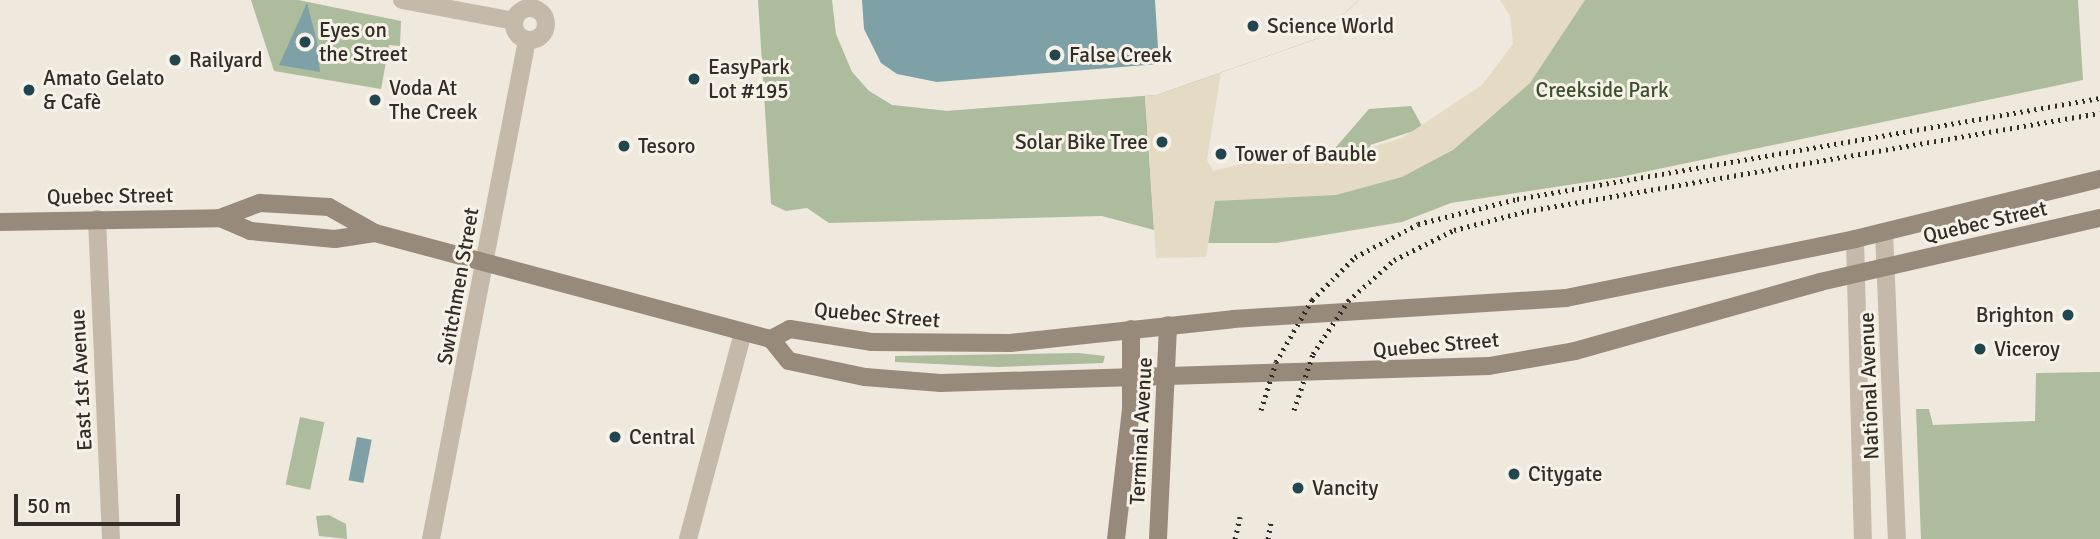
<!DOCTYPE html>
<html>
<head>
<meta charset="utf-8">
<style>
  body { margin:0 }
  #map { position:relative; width:2100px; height:539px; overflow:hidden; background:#efe8dc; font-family:Signika,sans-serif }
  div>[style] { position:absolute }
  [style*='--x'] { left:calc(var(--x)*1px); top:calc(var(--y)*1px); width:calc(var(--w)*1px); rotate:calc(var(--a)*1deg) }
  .green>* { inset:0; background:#adbc9d; transform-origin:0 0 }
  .plaza>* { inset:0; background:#e5dbc4 }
  .water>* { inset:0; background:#7ea1a8; transform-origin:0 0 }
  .pier>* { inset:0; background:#efe8dc }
  .street>* { height:18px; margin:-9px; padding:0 9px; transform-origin:9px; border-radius:9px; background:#c5baa9 }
  .street>.ring { margin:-9px; padding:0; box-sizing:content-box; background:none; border:18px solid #c5baa9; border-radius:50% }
  .secondary>* { height:18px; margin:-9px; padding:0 9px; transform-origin:9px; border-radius:9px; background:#988a7b }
  .rail>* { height:5px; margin-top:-2.5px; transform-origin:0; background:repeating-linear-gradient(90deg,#332d28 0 2px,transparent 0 7px) }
  .dots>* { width:19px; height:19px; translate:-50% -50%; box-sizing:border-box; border:4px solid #f7f2e7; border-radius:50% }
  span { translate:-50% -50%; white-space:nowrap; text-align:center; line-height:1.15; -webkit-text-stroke:6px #f7f2e7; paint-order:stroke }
  .poi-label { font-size:21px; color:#332d28 }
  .left { translate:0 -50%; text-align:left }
  .right { translate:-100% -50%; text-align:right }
  .park-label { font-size:21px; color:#3e4f2f }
  .street-label { font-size:21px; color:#332d28 }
  .scale { position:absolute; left:14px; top:494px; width:166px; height:32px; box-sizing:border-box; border:4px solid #332d28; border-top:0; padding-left:9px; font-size:21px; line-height:24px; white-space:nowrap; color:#332d28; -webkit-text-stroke:5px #f7f2e7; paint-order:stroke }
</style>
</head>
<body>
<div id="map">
  <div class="green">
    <div style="clip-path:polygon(251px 0,298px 0,401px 21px,400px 46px,389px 45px,381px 89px,274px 71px)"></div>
    <div style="clip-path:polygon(758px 0,862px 0,1143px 66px,1154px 230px,1102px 216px,829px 223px,807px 208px,786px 211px,771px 204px)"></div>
    <div style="clip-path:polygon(1503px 0,2078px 0,2083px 80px,1620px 177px,1451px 203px,1402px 222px,1276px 243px,1208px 243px,1216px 174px,1326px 167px,1402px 146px,1464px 109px,1517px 59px,1516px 13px)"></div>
    <div style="clip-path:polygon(1411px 106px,1423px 128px,1370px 145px,1372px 151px,1323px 162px,1369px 109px)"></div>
    <div style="clip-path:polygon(1079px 353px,1105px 356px,1103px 363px,998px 367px,895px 362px,895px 356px)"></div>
    <div style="clip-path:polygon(2100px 372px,2100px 539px,1921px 539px,1916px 409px,1929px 409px,1933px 425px,2035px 421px,2036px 373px)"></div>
    <div style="left:300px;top:417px;width:25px;height:69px;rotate:12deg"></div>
    <div style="clip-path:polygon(329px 515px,346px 524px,347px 539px,319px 536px,316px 516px)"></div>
  </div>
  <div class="plaza">
    <div style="clip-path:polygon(1500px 0,1585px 0,1530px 83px,1453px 150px,1402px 177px,1336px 195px,1215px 201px,1206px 257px,1156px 258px,1143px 66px,1225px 47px,1207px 160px,1213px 171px,1266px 158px,1267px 165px,1323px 162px,1402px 138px,1482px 85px,1513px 44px,1510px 16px)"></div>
  </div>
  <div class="water">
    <div style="clip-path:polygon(832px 0,1359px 0,1316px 39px,1157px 95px,947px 111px,892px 105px,869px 91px,852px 72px)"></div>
    <div style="clip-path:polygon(307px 3px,317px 42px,320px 72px,279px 65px)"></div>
    <div style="left:357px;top:437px;width:15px;height:44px;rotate:11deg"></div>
  </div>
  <div class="pier">
    <div style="clip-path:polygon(832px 0,862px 0,864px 29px,881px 63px,897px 74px,937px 82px,1159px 64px,1155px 0,1359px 0,1316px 39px,1157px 95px,947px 111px,892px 105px,869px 91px,852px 72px,836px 34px)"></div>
  </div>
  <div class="street">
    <div style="--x:402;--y:0;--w:114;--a:10.6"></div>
    <div class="ring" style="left:514px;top:8px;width:14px;height:14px"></div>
    <div style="--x:97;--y:219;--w:320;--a:87.5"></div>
    <div style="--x:1884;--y:232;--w:307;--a:87.6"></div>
    <div style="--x:1855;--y:239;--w:300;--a:88.5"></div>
    <div style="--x:431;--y:539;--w:508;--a:-79.11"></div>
    <div style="--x:688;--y:539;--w:214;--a:-75.1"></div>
  </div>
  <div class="secondary">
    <div style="--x:220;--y:218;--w:33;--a:23"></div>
    <div style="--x:250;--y:231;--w:85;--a:5.4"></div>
    <div style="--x:335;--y:239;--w:40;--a:-8.5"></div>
    <div style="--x:0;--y:222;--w:220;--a:-1"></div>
    <div style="--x:220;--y:218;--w:43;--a:-20.6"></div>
    <div style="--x:260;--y:203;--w:69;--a:3.3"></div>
    <div style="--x:329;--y:207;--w:53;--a:29.5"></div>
    <div style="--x:375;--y:233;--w:410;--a:15"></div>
    <div style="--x:771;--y:339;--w:28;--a:51"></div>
    <div style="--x:789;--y:361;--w:78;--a:11.9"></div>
    <div style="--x:865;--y:377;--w:76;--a:4.5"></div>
    <div style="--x:941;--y:383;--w:548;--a:-1.78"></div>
    <div style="--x:1489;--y:366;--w:87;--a:-9.9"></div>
    <div style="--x:1575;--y:351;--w:255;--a:-15.7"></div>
    <div style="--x:1820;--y:282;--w:287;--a:-12.9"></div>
    <div style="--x:771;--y:339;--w:21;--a:-28"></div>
    <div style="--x:790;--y:329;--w:82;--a:9.1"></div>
    <div style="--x:871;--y:342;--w:139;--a:0.4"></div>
    <div style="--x:1010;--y:343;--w:224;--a:-6.1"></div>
    <div style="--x:1233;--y:319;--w:334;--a:-3.6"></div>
    <div style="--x:1566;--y:298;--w:295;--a:-11.5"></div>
    <div style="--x:1855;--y:239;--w:252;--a:-13.8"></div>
    <div style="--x:1116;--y:539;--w:130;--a:-83.4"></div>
    <div style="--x:1131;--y:410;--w:81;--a:-90"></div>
    <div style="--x:1158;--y:539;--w:214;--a:-87.3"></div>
  </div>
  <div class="rail">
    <div style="--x:1261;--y:410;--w:50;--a:-72.6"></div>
    <div style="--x:1276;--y:362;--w:72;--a:-59.9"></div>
    <div style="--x:1312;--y:300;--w:61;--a:-45"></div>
    <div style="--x:1355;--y:257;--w:71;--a:-27.6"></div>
    <div style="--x:1418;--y:224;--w:102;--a:-14.2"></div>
    <div style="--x:1517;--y:199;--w:592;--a:-9.83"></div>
    <div style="--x:1294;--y:410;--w:59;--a:-71.3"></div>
    <div style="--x:1313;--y:354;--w:64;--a:-56.6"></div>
    <div style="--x:1348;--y:301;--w:62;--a:-41.7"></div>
    <div style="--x:1394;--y:260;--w:67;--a:-26.6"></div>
    <div style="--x:1454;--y:230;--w:75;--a:-14.6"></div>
    <div style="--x:1527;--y:211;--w:581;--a:-9.71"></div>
    <div style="--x:1235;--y:539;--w:23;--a:-77"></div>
    <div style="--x:1268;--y:539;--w:17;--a:-80"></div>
  </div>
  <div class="dots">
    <div style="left:1253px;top:26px;background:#224650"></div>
    <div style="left:305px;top:42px;background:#224650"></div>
    <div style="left:1055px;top:55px;background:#224650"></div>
    <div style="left:175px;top:60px;background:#224650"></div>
    <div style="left:694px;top:79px;background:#224650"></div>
    <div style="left:29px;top:90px;background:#224650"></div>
    <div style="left:375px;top:100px;background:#224650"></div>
    <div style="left:1162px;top:142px;background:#224650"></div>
    <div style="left:624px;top:146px;background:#224650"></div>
    <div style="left:1221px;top:154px;background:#224650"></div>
    <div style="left:2068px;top:315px;background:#224650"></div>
    <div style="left:1980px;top:349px;background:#224650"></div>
    <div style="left:615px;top:437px;background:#224650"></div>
    <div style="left:1514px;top:474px;background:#224650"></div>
    <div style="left:1298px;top:488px;background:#224650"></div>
  </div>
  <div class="poi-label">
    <span class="left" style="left:1267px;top:26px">Science World</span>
    <span class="left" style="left:319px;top:42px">Eyes on<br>the Street</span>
    <span class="left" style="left:1069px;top:55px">False Creek</span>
    <span class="left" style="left:189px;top:60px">Railyard</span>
    <span class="left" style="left:708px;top:79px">EasyPark<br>Lot #195</span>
    <span class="left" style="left:43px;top:90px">Amato Gelato<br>&amp; Cafè</span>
    <span class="left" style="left:389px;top:100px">Voda At<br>The Creek</span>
    <span class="right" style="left:1148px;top:142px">Solar Bike Tree</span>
    <span class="left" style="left:638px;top:146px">Tesoro</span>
    <span class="left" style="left:1235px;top:154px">Tower of Bauble</span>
    <span class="right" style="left:2054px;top:315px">Brighton</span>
    <span class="left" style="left:1994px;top:349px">Viceroy</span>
    <span class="left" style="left:629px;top:437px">Central</span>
    <span class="left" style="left:1528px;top:474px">Citygate</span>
    <span class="left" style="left:1312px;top:488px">Vancity</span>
  </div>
  <div class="park-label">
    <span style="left:1602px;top:90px">Creekside Park</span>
  </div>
  <div class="street-label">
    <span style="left:110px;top:196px;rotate:-1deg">Quebec Street</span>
    <span style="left:1985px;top:222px;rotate:-13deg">Quebec Street</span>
    <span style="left:458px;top:286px;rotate:-80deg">Switchmen Street</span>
    <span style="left:877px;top:315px;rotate:5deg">Quebec Street</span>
    <span style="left:1436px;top:345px;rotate:-5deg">Quebec Street</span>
    <span style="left:81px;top:380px;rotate:-93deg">East 1st Avenue</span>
    <span style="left:1869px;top:386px;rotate:-92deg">National Avenue</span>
    <span style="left:1141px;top:431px;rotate:-87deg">Terminal Avenue</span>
  </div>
  <div class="scale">50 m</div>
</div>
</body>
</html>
